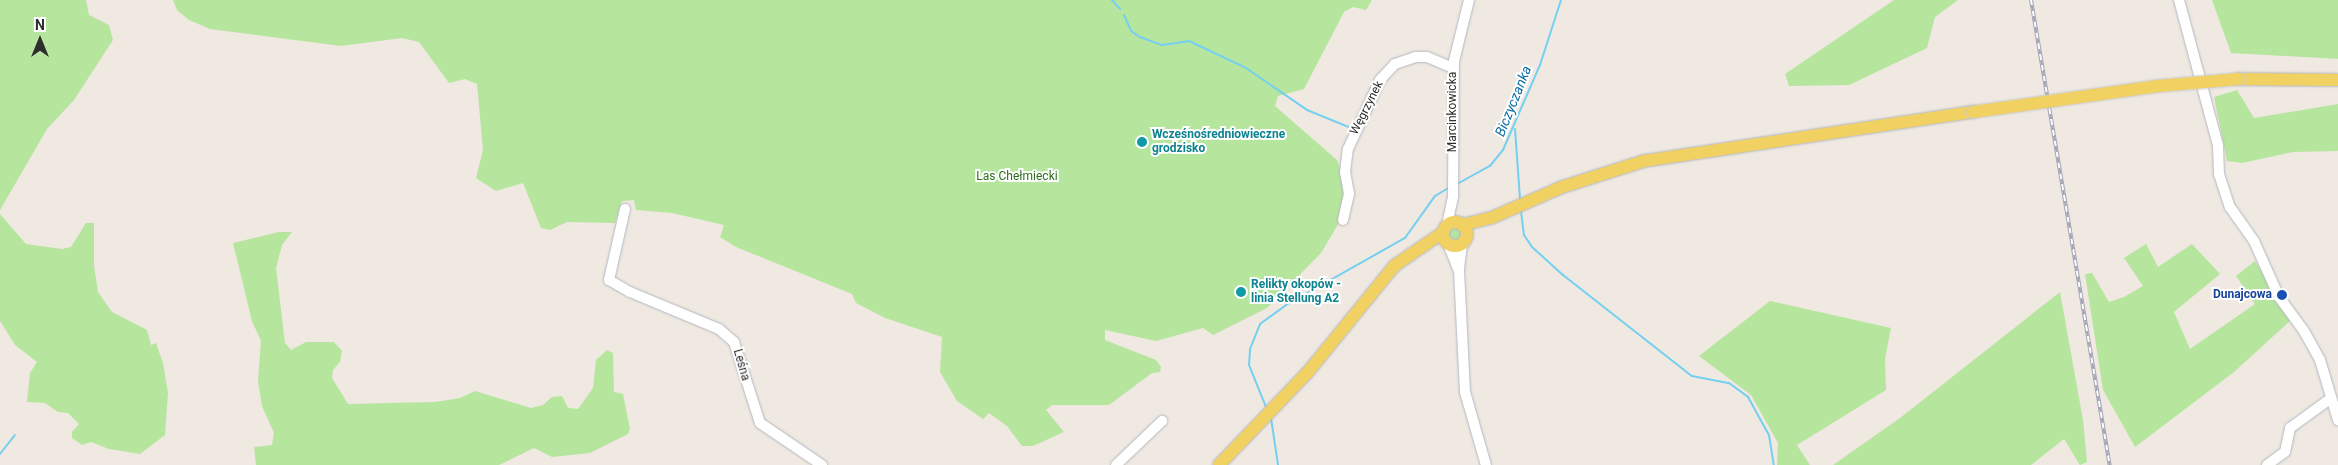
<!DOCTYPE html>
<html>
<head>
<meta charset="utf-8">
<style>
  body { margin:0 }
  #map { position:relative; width:2338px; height:465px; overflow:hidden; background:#efe9e1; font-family:Roboto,sans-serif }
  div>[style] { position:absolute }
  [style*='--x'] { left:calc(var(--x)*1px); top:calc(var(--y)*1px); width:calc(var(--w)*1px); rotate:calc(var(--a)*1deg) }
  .green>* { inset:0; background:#b6e59e }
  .round { border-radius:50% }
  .stream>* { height:2px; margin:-1px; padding:0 1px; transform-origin:1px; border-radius:1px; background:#75cff0 }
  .roads { filter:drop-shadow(0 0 1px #b4b7c1) drop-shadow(0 0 1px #b4b7c1) }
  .minor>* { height:10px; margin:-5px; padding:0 5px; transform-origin:5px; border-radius:5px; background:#fff }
  .major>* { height:12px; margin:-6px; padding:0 6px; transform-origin:6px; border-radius:6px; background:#f2d163 }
  .major>.ring { margin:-6px; padding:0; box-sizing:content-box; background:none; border:12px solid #f2d163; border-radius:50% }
  .rail>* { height:4px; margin-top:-2px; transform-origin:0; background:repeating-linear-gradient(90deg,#fff 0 5.5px,#a3a6b8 0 11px); box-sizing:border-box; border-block:1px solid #a3a6b8 }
  .bridges { filter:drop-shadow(0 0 1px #c9c9c9) drop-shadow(0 0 1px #c9c9c9) }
  .major-bridge>* { height:12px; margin:-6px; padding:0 6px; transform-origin:6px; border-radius:6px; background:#f2d163 }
  .dots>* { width:14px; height:14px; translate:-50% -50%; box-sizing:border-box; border:2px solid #fff; border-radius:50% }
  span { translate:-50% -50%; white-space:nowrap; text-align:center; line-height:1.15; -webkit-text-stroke:4px #fff; paint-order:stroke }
  .street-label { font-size:12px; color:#2e2e2e }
  .culture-label { font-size:12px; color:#0d838f; font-weight:700 }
  .left { translate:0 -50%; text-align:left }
  .park-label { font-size:12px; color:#2c6e1b }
  .transit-label { font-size:12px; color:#164399; font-weight:700 }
  .right { translate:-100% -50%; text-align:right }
  .water-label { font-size:14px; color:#0d6fa3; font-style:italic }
  .north { position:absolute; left:15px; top:15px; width:50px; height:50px; -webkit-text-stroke:4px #fff; paint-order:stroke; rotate:0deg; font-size:14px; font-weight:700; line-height:20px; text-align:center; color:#2e2e2e }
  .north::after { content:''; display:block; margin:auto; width:18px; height:22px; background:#2e2e2e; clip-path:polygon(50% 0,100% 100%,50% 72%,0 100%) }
</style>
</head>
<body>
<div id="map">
  <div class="green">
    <div style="clip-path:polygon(0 0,86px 0,89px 15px,109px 25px,113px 40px,74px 100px,47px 129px,0 210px)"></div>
    <div style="clip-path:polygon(173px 0,1372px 0,1366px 10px,1353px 7px,1344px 12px,1304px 89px,1278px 96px,1275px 106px,1337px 160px,1341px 171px,1344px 198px,1340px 221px,1321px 253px,1267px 308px,1213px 335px,1203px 328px,1156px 341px,1105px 330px,1105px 340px,1156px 360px,1161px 367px,1160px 372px,1152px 373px,1109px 405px,1052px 405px,1046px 410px,1064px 432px,1033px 446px,1022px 446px,1007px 426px,989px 413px,983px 419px,957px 401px,940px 372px,942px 337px,885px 318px,856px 303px,852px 294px,736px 247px,720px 237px,724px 225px,672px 213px,636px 210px,634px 200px,622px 201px,615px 223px,567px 222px,550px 230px,541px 228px,523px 183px,496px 191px,476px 178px,483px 150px,477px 84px,465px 79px,449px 83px,419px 42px,402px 38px,341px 46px,210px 29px,189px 20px,177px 10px)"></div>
    <div style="clip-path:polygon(1894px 0,1958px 0,1935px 17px,1927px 48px,1849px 85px,1789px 86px,1785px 74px)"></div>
    <div style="clip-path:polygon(2212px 0,2338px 0,2338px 59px,2231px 53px)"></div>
    <div style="clip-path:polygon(2237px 90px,2254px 118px,2338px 104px,2338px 151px,2293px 152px,2242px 163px,2227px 161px,2214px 97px)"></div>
    <div style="clip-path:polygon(0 214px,26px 244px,62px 249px,71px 247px,86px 223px,94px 223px,94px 266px,98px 292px,112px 312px,147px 330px,151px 345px,156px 343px,163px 363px,168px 393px,165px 435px,140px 454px,109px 449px,91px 442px,82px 445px,72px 438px,72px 432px,79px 424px,68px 413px,58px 412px,45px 403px,27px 402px,30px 373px,37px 362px,15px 345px,0 321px)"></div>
    <div class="round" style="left:1446px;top:227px;width:16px;height:16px"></div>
    <div style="clip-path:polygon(279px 232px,292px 232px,282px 245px,276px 268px,285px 343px,291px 350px,306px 342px,334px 342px,342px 351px,340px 362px,333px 370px,332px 378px,348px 404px,435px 402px,460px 398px,475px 391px,531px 408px,543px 405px,552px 397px,562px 396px,568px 408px,578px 409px,593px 388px,596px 360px,607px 350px,613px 353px,614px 392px,623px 394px,630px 429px,628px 434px,590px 453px,552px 457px,534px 448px,499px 465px,256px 465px,254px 447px,272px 445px,274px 433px,262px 406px,258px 381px,261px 341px,252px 321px,233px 243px)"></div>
    <div style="clip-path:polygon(2146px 244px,2158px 267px,2192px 244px,2220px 274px,2174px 312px,2190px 349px,2255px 304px,2236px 276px,2255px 261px,2291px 320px,2234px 372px,2135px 447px,2103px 390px,2085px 274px,2092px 273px,2109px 302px,2124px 297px,2143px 286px,2124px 258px)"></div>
    <div style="clip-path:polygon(2060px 292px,2083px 420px,2087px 462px,2080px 465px,2064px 439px,2031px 465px,1833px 465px,1900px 418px)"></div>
    <div style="clip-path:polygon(1770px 301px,1891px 328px,1885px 359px,1886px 390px,1797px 445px,1810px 465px,1777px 465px,1778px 443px,1751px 395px,1699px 356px)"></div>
  </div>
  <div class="stream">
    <div style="--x:1112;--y:0;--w:12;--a:48"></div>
    <div style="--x:1124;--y:15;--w:17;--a:66"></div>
    <div style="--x:1131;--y:31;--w:11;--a:34"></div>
    <div style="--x:1140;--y:37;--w:23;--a:20"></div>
    <div style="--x:1162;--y:45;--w:27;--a:-8"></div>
    <div style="--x:1189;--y:41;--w:63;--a:25.3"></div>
    <div style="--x:1246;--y:68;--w:74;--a:34.5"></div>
    <div style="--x:1307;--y:110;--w:48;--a:22.2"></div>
    <div style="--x:1515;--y:129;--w:70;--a:85.9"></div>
    <div style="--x:1457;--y:184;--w:38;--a:-29"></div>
    <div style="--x:1490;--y:166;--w:21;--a:-51"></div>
    <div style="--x:1503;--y:150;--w:93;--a:-66.5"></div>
    <div style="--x:1540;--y:65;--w:68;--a:-72.1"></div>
    <div style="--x:1521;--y:211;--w:24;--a:83"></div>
    <div style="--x:1524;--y:235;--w:14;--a:56"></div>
    <div style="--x:1532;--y:247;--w:42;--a:42.1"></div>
    <div style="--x:1563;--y:275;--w:164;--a:38.1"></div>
    <div style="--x:1692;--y:376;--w:38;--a:11"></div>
    <div style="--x:1729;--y:383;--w:24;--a:36"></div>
    <div style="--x:1748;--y:397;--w:43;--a:61.1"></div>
    <div style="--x:1769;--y:435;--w:30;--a:81"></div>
    <div style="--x:1266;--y:407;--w:45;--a:-112"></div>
    <div style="--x:1249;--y:365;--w:16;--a:-86"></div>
    <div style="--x:1250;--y:349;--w:27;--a:-68"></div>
    <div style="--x:1260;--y:324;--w:32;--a:-36"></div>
    <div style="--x:1286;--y:305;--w:137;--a:-29.4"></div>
    <div style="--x:1405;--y:238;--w:52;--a:-54.5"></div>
    <div style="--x:1435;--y:196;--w:17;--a:-31"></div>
    <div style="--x:1271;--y:418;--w:48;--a:81.5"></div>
    <div style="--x:0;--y:454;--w:24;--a:-52"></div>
  </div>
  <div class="roads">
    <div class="minor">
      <div style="--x:2179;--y:0;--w:151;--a:75"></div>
      <div style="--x:2218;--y:146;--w:28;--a:88"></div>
      <div style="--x:2219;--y:174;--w:35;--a:72"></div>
      <div style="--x:2230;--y:207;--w:42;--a:54.8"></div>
      <div style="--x:2254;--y:241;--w:61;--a:65.9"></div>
      <div style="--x:2279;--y:297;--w:42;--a:53.7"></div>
      <div style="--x:2304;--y:331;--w:33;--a:61"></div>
      <div style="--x:2320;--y:360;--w:63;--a:73.3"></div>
      <div style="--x:625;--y:209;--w:73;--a:102.7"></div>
      <div style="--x:609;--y:280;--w:24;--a:30"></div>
      <div style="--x:630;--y:292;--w:96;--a:22.6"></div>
      <div style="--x:719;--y:329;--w:20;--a:41"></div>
      <div style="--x:734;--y:342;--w:85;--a:72.2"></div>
      <div style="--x:760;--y:423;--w:75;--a:34.1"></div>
      <div style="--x:1343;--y:220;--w:27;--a:-77"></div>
      <div style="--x:1349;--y:194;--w:22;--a:-100"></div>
      <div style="--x:1345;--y:172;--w:23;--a:-83"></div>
      <div style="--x:1348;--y:149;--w:76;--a:-65.1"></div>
      <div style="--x:1380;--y:80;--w:22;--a:-47"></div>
      <div style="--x:1395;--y:64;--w:21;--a:-19"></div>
      <div style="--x:1415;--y:57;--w:12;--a:0"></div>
      <div style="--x:1427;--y:57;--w:28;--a:23"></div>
      <div style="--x:1447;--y:225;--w:30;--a:-78"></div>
      <div style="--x:1453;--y:196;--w:135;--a:-89.6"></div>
      <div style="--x:1454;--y:61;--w:63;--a:-76.2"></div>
      <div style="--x:1448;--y:244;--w:27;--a:68"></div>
      <div style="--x:1462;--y:244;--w:26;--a:97"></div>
      <div style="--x:1459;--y:270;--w:122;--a:87.2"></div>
      <div style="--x:1465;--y:392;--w:76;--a:74"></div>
      <div style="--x:1116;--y:465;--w:64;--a:-43.7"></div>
      <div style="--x:2267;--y:465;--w:22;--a:-36"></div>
      <div style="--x:2285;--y:452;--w:25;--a:-78"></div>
      <div style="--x:2290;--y:428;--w:49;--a:-35.9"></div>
    </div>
    <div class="major">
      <div style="--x:2239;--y:79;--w:99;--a:0.6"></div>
      <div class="ring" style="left:1443px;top:222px;width:12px;height:12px"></div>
      <div style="--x:1462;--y:225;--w:30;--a:-14"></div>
      <div style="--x:1491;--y:218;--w:77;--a:-23.6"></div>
      <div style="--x:1562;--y:187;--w:86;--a:-17.6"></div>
      <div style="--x:1644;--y:161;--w:333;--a:-8.5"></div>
      <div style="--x:1219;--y:465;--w:129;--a:-46.3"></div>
      <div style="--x:1308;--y:372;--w:136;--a:-50.9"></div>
      <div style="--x:1394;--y:266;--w:58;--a:-34.5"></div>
    </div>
  </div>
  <div class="rail">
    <div style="--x:2031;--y:0;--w:472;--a:80.4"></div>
  </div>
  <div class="bridges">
    <div class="major-bridge">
      <div style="--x:1973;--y:112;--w:187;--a:-8"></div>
      <div style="--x:2158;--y:86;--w:81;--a:-4.9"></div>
    </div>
  </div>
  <div class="dots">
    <div style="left:1142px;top:142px;background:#0f9aa8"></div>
    <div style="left:1241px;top:292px;background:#0f9aa8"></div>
    <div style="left:2282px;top:295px;background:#1a4fb4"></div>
  </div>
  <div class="street-label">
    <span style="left:1367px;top:108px;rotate:-63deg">Węgrzynek</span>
    <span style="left:1453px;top:112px;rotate:-90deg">Marcinkowicka</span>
    <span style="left:741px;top:365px;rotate:74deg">Leśna</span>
  </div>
  <div class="culture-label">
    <span class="left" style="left:1152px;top:142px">Wcześnośredniowieczne<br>grodzisko</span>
    <span class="left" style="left:1251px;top:292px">Relikty okopów -<br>linia Stellung A2</span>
  </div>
  <div class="park-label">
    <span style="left:1017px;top:177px">Las Chełmiecki</span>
  </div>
  <div class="transit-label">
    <span class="right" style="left:2272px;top:295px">Dunajcowa</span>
  </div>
  <div class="water-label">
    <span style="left:1513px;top:101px;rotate:-68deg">Biczyczanka</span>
  </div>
  <div class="north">N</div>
</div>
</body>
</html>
